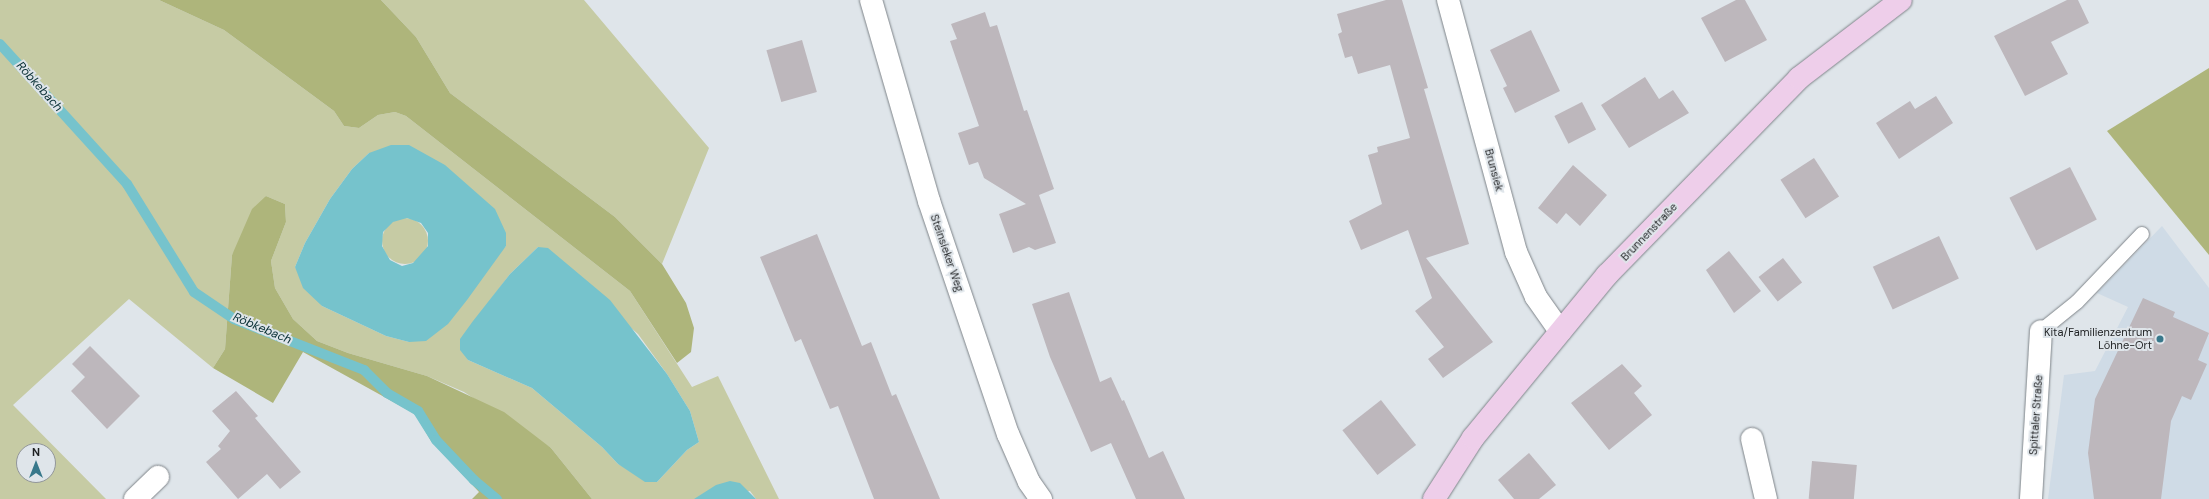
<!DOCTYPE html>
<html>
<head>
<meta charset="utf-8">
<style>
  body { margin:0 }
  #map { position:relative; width:2209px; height:499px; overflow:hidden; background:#dfe5ea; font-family:"DM Sans",sans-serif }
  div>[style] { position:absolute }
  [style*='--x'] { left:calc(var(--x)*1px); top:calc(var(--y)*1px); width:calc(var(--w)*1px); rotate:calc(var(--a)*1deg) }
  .built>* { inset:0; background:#cfdbe6 }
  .green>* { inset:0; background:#c6cba4 }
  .round { border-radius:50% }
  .forest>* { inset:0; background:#aeb57b }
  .water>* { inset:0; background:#76c3cc }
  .stream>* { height:10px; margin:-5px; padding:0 5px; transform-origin:5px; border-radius:5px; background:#76c3cc }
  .building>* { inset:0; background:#bdb7bc; transform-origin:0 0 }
  .roads { filter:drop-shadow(0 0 1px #7e8489) drop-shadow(0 0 1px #7e8489) }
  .lane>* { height:14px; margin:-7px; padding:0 7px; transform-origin:7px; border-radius:7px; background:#fff }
  .street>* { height:22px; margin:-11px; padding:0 11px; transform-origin:11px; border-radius:11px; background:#fff }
  .secondary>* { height:22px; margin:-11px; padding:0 11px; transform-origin:11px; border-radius:11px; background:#eeceea }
  .dots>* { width:11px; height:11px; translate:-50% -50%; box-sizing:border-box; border:2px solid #dfe5ea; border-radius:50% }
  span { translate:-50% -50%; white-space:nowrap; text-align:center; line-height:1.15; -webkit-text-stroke:4px #dfe5ea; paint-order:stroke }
  .street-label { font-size:11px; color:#1e2022 }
  .poi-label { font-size:11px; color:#1e2022 }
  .right { translate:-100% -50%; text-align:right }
  .water-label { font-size:12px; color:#093035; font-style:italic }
  .north { position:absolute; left:16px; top:443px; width:40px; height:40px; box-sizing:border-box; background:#dfe5ea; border:1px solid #92969a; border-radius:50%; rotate:0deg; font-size:11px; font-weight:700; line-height:16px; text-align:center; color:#1e2022 }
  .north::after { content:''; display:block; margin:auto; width:14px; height:18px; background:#38788b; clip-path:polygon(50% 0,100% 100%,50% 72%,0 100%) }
</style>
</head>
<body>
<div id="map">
  <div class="built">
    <div style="clip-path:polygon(2162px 226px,2209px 288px,2209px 499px,2048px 499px,2064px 375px,2095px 371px,2128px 307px,2097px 293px)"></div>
  </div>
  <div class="green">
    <div style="clip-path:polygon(evenodd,0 0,159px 0,224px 30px,334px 111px,344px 126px,359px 128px,378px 115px,395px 112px,406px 116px,630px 291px,692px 387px,718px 376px,779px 499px,756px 499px,750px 491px,694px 499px,592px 499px,551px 448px,464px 392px,427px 376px,348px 353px,317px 341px,293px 319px,275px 288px,271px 261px,286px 222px,285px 204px,266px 196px,232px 255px,225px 349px,213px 368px,129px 299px,13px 405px,106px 499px,0 499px,0 0,369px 153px,506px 246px,409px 342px,386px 336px,322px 306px,295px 267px,305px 243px,330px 199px,352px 169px,369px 153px,0 0,538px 247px,638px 334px,667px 374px,690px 411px,699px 442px,687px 450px,657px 482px,618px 464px,602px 447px,532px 388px,468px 360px,461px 339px,510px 274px,538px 247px,0 0,24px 451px,48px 451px,48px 475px,24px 475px,24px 451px)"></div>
    <div style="clip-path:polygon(381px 0,584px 0,709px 148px,662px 264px,615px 217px,450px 93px,416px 37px)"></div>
    <div class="round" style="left:382px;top:218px;width:46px;height:46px"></div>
  </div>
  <div class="forest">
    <div style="clip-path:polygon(159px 0,381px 0,416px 37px,450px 93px,615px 217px,662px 264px,686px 303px,694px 328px,691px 352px,677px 363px,630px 291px,406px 116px,395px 112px,378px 115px,359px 128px,344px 126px,334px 111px,224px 30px)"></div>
    <div style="clip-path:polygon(2209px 68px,2209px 255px,2107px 131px)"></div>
    <div style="clip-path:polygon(266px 196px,285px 204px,286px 222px,271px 261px,275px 288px,293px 319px,317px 341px,348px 353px,427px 376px,504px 412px,551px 448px,592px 499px,472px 499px,479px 492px,431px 441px,415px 414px,303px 352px,273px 403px,213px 368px,225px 349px,232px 255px,252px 209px)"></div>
  </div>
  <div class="water">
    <div style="clip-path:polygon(evenodd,391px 145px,409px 145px,445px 165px,495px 209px,506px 233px,506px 246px,467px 300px,448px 324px,426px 341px,409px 342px,386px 336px,322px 306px,303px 288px,295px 267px,305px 243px,330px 199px,352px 169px,369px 153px,391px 145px,407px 218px,421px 223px,428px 233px,428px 246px,413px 263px,402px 266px,390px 260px,382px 246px,383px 232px,393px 222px,407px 218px)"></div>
    <div style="clip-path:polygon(538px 247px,548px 248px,610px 300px,667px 374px,690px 411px,699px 442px,687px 450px,657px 482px,645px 482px,618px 464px,602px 447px,532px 388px,468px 360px,460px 350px,460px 339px,473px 321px,510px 274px)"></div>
    <div style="clip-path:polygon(730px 481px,740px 483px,756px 499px,694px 499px,716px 485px)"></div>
  </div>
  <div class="stream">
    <div style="--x:0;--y:44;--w:189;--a:47.8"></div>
    <div style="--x:127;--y:184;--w:127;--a:58.2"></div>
    <div style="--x:194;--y:292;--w:48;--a:34"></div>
    <div style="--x:234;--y:319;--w:140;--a:21.4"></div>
    <div style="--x:364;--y:370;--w:33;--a:45"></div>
    <div style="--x:387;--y:393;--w:36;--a:30"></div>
    <div style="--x:418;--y:411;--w:34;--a:58"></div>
    <div style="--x:436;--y:440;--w:55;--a:46.5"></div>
    <div style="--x:474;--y:480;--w:30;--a:40"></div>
  </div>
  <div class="building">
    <div style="clip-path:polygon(1386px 0,1402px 0,1428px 88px,1424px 89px,1469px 244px,1426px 258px,1493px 342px,1443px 378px,1428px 359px,1444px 347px,1415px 311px,1432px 298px,1408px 230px,1361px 250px,1349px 221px,1382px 204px,1368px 155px,1378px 152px,1377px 147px,1410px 138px,1390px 65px,1358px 74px,1352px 56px,1345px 58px,1338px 34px,1342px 32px,1337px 14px)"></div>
    <div style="clip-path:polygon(1736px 0,1745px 0,1767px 40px,1725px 62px,1701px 18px)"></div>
    <div style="clip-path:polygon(2067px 0,2078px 0,2089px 23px,2051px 42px,2068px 74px,2025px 96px,1994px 36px)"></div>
    <div style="clip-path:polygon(985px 12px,990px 27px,997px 25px,1024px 111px,1027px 110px,1054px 189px,1039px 195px,1056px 243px,1035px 250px,1029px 247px,1013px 253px,999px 214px,1026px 204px,984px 178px,978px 162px,969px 165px,958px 133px,979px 126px,950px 41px,957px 39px,951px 24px)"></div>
    <div style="clip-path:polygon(1531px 30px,1560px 91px,1515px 113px,1503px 88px,1507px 86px,1490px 50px)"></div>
    <div style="left:802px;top:40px;width:54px;height:37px;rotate:74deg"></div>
    <div style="clip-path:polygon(1645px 77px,1659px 99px,1673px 90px,1689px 113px,1629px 148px,1601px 105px)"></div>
    <div style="clip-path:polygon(1936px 96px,1953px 123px,1899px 159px,1876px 123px,1910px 101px,1915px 109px)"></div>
    <div style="left:1582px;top:102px;width:31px;height:31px;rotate:63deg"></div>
    <div style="left:1814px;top:158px;width:46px;height:40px;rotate:57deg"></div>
    <div style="clip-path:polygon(1573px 165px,1607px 195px,1580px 226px,1566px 213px,1557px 224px,1538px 208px)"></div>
    <div style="left:2070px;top:167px;width:59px;height:68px;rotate:63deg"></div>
    <div style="clip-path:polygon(817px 234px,862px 346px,871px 342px,892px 396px,896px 394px,940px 499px,874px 499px,838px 406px,830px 409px,801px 339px,795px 342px,760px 257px)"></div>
    <div style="left:1939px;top:236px;width:47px;height:73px;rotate:65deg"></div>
    <div style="clip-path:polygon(1729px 251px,1761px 291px,1734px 313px,1706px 270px)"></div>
    <div style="left:1783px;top:258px;width:31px;height:31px;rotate:52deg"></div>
    <div style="clip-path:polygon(1069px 292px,1100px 382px,1111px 377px,1122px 401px,1124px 400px,1149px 458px,1163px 451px,1185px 499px,1136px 499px,1111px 443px,1091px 452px,1050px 357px,1032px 304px)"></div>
    <div style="clip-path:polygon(2143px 298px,2175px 312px,2173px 317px,2209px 333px,2198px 360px,2207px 364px,2191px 400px,2182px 396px,2171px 421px,2161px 499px,2094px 499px,2088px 453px,2095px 399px)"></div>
    <div style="clip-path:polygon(90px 346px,140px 396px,107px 429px,71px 391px,85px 377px,72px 364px)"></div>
    <div style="clip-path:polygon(1622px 364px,1642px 386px,1634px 393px,1652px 415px,1609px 450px,1571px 403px)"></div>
    <div style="clip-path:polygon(236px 391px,258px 416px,255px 418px,301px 472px,280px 489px,267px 474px,238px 499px,206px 462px,221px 449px,218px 446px,230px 431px,212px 411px)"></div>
    <div style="left:1381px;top:400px;width:57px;height:49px;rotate:52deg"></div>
    <div style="clip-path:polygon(1529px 453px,1556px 485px,1539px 499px,1514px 499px,1498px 480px)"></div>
    <div style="left:1812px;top:461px;width:45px;height:38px;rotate:5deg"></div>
  </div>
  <div class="roads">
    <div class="lane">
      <div style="--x:2041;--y:331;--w:46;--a:-38.9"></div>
      <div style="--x:2077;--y:302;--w:94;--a:-46.3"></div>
    </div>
    <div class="street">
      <div style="--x:871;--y:0;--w:209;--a:73.9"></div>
      <div style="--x:929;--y:201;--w:246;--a:71.3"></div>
      <div style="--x:1008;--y:434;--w:52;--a:66.4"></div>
      <div style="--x:1029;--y:482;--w:21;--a:55"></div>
      <div style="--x:1448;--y:0;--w:261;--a:74.9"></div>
      <div style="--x:1516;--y:252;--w:49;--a:66"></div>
      <div style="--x:1536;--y:297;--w:42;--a:54.8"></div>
      <div style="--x:1752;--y:439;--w:62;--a:76.9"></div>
      <div style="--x:135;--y:499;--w:32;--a:-44"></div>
      <div style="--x:2031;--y:499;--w:168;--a:-86.6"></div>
    </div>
    <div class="secondary">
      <div style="--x:1434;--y:499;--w:72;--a:-57.4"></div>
      <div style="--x:1473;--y:438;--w:211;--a:-50.6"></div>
      <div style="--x:1607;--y:275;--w:275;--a:-45.7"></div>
      <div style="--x:1799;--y:78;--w:128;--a:-37.4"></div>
    </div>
  </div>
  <div class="dots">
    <div style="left:2160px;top:339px;background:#38788b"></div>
  </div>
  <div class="street-label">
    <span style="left:1494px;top:170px;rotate:75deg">Brunsiek</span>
    <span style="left:1649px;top:232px;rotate:-46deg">Brunnenstraße</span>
    <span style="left:947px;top:253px;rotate:71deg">Steinsieker Weg</span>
    <span style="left:2036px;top:415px;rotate:-86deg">Spittaler Straße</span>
  </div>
  <div class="poi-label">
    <span class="right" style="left:2152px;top:339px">Kita/Familienzentrum<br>Löhne-Ort</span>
  </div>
  <div class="water-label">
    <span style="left:39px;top:87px;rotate:48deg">Röbkebach</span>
    <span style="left:262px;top:329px;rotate:23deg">Röbkebach</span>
  </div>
  <div class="north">N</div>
</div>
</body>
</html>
